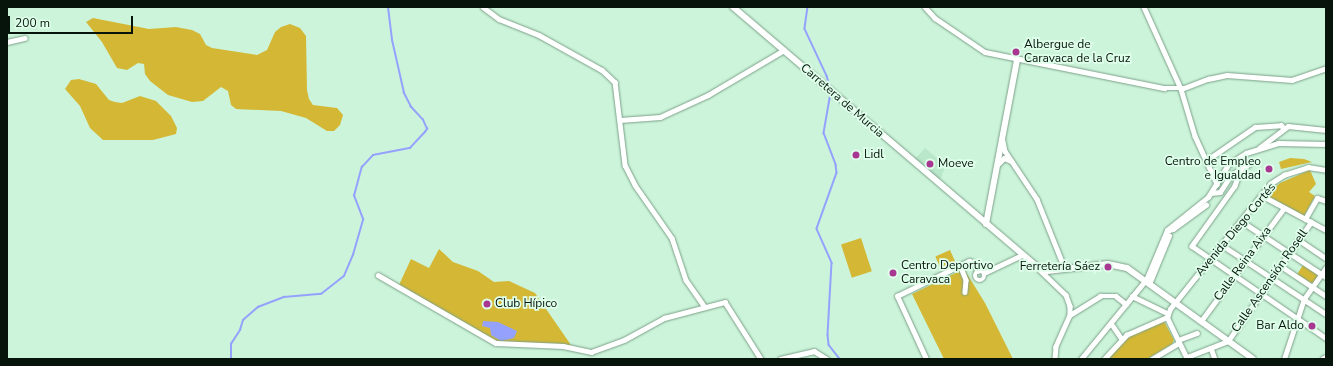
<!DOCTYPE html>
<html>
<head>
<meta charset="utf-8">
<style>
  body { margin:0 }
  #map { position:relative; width:1333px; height:366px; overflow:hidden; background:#ccf4da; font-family:"Nunito Sans",sans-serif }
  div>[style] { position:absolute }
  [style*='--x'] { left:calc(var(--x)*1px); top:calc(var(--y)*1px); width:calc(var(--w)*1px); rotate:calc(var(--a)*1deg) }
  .built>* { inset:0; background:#b9e7c9 }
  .green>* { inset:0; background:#d4b835; transform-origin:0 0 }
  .water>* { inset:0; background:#95a2fd }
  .stream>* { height:1.5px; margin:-0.75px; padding:0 0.75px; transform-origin:0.75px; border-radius:0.75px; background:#95a2fd }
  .roads { filter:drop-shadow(0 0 1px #7ca189) drop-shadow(0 0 1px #7ca189) }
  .street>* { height:4.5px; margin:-2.25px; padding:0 2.25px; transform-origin:2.25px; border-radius:2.25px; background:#fff }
  .street>.ring { margin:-2.25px; padding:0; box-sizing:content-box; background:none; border:4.5px solid #fff; border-radius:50% }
  .secondary>* { height:6px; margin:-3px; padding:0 3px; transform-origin:3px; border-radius:3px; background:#fff }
  .dots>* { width:11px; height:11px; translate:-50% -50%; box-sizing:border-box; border:2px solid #dfffea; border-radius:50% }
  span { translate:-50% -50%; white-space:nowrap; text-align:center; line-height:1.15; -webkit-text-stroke:3.5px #dfffea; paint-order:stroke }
  .poi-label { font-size:12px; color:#06140c }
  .left { translate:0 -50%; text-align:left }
  .right { translate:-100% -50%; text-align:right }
  .street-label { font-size:12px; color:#06140c }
  .frame { position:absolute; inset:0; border:8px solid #06140c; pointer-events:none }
  .scale { position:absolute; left:8px; top:16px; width:125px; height:18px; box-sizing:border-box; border:2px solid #06140c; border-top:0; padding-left:5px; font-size:12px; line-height:14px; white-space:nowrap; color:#06140c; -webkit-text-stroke:3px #dfffea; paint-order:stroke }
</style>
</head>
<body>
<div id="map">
  <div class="built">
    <div style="clip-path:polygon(925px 148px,937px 158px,944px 170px,940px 180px,914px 160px)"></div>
  </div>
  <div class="green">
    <div style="clip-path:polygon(93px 18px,149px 29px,176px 27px,192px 30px,200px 34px,206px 45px,212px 48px,257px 55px,267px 50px,275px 32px,281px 27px,290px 24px,300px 28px,306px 36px,307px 90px,309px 99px,313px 105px,337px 108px,343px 115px,340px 125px,334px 131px,327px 131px,306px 118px,281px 111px,236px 109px,231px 105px,228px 91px,221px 87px,203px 101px,192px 102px,168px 95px,150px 81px,145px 74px,144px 64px,138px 63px,127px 70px,117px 68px,102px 42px,86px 22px)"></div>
    <div style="clip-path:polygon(79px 79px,96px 84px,109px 100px,115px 102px,122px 103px,140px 96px,156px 101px,171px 116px,177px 128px,176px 134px,153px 140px,103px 140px,90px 128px,80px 106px,65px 89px,71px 80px)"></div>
    <div style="clip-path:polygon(1290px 158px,1304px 159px,1312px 162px,1281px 169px,1279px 162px)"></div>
    <div style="clip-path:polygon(1310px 170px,1316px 184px,1309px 192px,1315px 196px,1304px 216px,1266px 195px,1280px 183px)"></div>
    <div style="left:861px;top:238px;width:35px;height:21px;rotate:72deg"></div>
    <div style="clip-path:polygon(439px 249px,453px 262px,478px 271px,494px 282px,509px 281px,535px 293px,571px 345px,496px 343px,398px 287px,411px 259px,429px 268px)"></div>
    <div style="left:950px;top:250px;width:12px;height:16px;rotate:66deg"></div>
    <div style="left:1303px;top:265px;width:19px;height:11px;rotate:32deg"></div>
    <div style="clip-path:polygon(964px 269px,985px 303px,1013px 359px,944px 359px,912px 294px)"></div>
    <div style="clip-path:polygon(1161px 321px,1165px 323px,1174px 340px,1172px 344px,1147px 359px,1107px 359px,1124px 338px)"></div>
  </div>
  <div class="water">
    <div style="clip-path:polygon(483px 321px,498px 322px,517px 331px,514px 338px,501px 341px,491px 335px,490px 328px,482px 326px)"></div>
  </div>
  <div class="stream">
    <div style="--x:808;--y:7;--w:22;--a:98"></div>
    <div style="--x:805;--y:29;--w:52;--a:64.9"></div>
    <div style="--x:827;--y:76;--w:14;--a:73"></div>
    <div style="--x:831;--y:93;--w:41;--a:99.9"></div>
    <div style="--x:824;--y:133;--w:34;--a:69"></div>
    <div style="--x:836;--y:165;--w:8;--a:83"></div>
    <div style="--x:837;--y:173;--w:59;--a:109.7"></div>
    <div style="--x:817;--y:229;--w:37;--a:66"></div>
    <div style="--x:832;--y:263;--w:72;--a:93.2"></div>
    <div style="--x:828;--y:335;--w:10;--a:84"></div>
    <div style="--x:829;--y:345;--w:18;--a:52"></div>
    <div style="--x:231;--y:359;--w:15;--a:-90"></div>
    <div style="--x:231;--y:344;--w:17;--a:-57"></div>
    <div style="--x:240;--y:330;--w:10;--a:-73"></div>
    <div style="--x:243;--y:320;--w:20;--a:-41"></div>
    <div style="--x:258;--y:307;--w:28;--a:-21"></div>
    <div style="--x:284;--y:297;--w:37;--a:-5"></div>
    <div style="--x:321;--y:294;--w:29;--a:-38"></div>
    <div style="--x:344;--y:276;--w:23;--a:-67"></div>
    <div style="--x:353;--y:255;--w:37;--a:-74"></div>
    <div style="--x:363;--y:219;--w:25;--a:-111"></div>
    <div style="--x:354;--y:196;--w:30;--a:-75"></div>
    <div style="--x:362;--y:167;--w:16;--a:-47"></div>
    <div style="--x:373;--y:155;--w:38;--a:-11"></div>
    <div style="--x:410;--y:148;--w:22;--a:-47"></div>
    <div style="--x:425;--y:132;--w:4;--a:-56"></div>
    <div style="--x:427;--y:129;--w:10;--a:-114"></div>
    <div style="--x:423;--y:120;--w:18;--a:-133"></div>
    <div style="--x:411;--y:107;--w:16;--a:-117"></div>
    <div style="--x:404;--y:93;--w:54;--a:-102.8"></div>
    <div style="--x:392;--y:40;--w:33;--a:-97"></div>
  </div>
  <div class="roads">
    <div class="street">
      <div style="--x:483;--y:7;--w:20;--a:37"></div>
      <div style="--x:499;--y:19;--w:43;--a:21.8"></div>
      <div style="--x:539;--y:35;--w:72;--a:29.1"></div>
      <div style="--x:602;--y:70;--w:18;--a:43"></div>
      <div style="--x:615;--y:82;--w:84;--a:83.1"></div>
      <div style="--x:625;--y:165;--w:22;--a:63"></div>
      <div style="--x:635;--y:185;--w:65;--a:55.1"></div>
      <div style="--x:672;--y:238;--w:44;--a:71.6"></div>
      <div style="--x:686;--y:280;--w:32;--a:55"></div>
      <div style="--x:925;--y:7;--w:15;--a:48"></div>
      <div style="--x:935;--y:18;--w:60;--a:34.2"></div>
      <div style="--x:985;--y:52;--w:183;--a:11.4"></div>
      <div style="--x:1164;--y:88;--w:20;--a:0"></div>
      <div style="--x:1184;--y:88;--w:26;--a:-21"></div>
      <div style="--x:1208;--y:79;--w:19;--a:-12"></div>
      <div style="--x:1227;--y:75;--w:65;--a:4.4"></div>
      <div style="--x:1292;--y:80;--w:36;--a:-19"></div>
      <div style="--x:1144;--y:7;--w:90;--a:65.7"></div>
      <div style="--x:1181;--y:89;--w:49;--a:73.4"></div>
      <div style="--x:1195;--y:136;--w:53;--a:65.4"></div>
      <div style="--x:7;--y:42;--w:18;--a:-13"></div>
      <div style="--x:620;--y:120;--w:40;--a:-4.3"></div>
      <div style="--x:660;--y:117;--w:53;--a:-24.6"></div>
      <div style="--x:708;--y:95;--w:88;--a:-30.6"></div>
      <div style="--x:1003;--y:141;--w:10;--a:79"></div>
      <div style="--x:1005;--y:151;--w:58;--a:56.3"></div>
      <div style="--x:1037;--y:199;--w:75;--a:68.2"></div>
      <div style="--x:1259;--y:148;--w:36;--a:-37"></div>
      <div style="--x:1288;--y:126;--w:38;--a:6"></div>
      <div style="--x:1207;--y:160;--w:58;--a:-34.5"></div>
      <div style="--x:1255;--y:127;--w:26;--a:-4"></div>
      <div style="--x:1281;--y:125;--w:4;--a:45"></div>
      <div style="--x:998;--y:164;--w:8;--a:-45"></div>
      <div style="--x:1004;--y:158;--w:8;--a:23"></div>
      <div style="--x:1241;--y:170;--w:17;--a:111"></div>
      <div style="--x:1235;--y:186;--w:74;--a:125.6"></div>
      <div style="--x:1192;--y:246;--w:163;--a:34.5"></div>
      <div style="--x:1211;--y:193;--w:9;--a:-6"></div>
      <div style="--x:1220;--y:192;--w:20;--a:-57"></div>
      <div style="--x:1231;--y:175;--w:21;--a:-31"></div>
      <div style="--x:1261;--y:195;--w:74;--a:28.3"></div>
      <div style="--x:1305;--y:219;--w:24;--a:-60"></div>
      <div style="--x:1317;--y:198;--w:9;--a:18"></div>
      <div style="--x:1241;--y:221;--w:102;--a:33.4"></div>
      <div style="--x:1167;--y:231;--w:6;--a:-18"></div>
      <div style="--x:1173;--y:229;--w:41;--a:-36"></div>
      <div style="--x:1299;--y:240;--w:32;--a:34"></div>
      <div style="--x:1222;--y:245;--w:125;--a:33.6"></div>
      <div style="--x:960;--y:265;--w:16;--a:68"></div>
      <div style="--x:966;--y:280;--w:12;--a:95"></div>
      <div style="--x:1281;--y:266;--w:54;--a:33.7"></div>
      <div style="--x:1040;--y:270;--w:36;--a:44"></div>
      <div style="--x:1066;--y:295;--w:12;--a:70"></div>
      <div style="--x:1070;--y:306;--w:9;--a:90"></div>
      <div style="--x:1070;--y:315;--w:35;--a:114"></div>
      <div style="--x:1056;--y:347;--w:12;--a:95"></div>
      <div class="ring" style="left:975px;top:271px;width:5.5px;height:5.5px"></div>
      <div style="--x:984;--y:273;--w:42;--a:-25.3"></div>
      <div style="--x:378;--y:275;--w:136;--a:30"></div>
      <div style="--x:496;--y:343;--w:67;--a:2.6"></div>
      <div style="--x:563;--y:346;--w:29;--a:12"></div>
      <div style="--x:591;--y:352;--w:35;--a:-20"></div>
      <div style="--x:624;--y:340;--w:46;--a:-28.8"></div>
      <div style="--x:664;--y:318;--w:63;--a:-14.7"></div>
      <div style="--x:725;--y:302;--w:67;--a:57.7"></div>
      <div style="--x:1150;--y:282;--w:50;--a:-67.6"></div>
      <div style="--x:1132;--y:296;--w:39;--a:26"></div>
      <div style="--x:1070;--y:315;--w:36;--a:-32"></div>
      <div style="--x:1100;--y:296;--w:16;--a:0"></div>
      <div style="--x:1116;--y:296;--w:13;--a:39"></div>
      <div style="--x:1201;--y:321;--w:140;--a:-53.7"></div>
      <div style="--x:1111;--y:323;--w:18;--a:56"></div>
      <div style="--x:1178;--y:340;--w:20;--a:-20"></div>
      <div style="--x:1211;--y:348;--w:12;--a:70"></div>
      <div style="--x:1187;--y:357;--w:44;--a:-21.3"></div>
      <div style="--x:1228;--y:341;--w:145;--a:-55.1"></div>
      <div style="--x:780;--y:359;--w:35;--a:-13"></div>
      <div style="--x:814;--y:351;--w:15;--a:32"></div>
      <div style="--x:926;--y:359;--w:69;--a:-114.7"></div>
      <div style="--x:897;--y:296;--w:80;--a:-25.9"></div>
      <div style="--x:969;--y:261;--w:4;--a:14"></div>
      <div style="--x:973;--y:262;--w:10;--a:61"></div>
      <div style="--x:1081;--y:359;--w:102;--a:-50.6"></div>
      <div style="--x:1146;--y:280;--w:54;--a:-67.2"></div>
      <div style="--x:1167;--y:230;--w:53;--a:-38.8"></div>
      <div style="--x:1208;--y:197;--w:39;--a:-58"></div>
      <div style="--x:1229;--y:164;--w:20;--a:-33"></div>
      <div style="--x:1246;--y:153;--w:34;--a:-17"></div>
      <div style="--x:1278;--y:143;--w:48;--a:1.2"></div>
      <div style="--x:1104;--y:359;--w:33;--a:-47"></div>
      <div style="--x:1126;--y:335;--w:45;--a:-23.7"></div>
      <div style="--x:1152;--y:359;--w:31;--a:-31"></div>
      <div style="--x:1187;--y:359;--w:46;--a:-116"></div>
      <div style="--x:1167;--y:318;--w:9;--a:-72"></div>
      <div style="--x:1170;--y:309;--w:160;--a:-51.3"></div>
      <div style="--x:1270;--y:184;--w:17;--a:-33"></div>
      <div style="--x:1284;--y:175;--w:25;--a:-18"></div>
      <div style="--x:1308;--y:167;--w:18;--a:9"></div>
      <div style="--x:1284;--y:359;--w:63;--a:-71.6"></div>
      <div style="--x:1304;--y:299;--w:38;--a:-55"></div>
    </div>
    <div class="secondary">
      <div style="--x:733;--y:7;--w:400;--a:40.5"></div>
      <div style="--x:1037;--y:267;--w:11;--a:22"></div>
      <div style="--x:1047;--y:271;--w:61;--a:-6.5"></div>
      <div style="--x:1108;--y:264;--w:19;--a:12"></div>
      <div style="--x:1127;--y:268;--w:155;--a:35.8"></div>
      <div style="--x:986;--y:224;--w:167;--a:-79.3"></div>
      <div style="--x:1324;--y:359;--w:2;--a:-27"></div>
    </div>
  </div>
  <div class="dots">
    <div style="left:1016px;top:52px;background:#a83792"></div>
    <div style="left:856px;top:155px;background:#a83792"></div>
    <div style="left:930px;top:164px;background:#a83792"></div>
    <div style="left:1269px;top:169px;background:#a83792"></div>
    <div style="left:1108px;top:267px;background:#a83792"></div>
    <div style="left:893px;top:273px;background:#a83792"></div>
    <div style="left:487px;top:304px;background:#a83792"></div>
    <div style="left:1312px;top:326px;background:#a83792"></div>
  </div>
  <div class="poi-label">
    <span class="left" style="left:1024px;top:52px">Albergue de<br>Caravaca de la Cruz</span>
    <span class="left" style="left:864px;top:155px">Lidl</span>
    <span class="right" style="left:1261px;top:169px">Centro de Empleo<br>e Igualdad</span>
    <span class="left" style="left:938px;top:164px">Moeve</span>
    <span class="left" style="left:901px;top:273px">Centro Deportivo<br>Caravaca</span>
    <span class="right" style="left:1100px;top:267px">Ferretería Sáez</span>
    <span class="left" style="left:495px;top:304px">Club Hípico</span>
    <span class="right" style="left:1304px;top:326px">Bar Aldo</span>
  </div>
  <div class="street-label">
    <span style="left:842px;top:101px;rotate:41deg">Carretera de Murcia</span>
    <span style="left:1236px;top:230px;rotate:-50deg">Avenida Diego Cortés</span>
    <span style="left:1243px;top:264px;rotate:-54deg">Calle Reina Aixa</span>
    <span style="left:1270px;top:281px;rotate:-55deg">Calle Ascensión Rosell</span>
  </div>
  <div class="frame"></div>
  <div class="scale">200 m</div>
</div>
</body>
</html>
